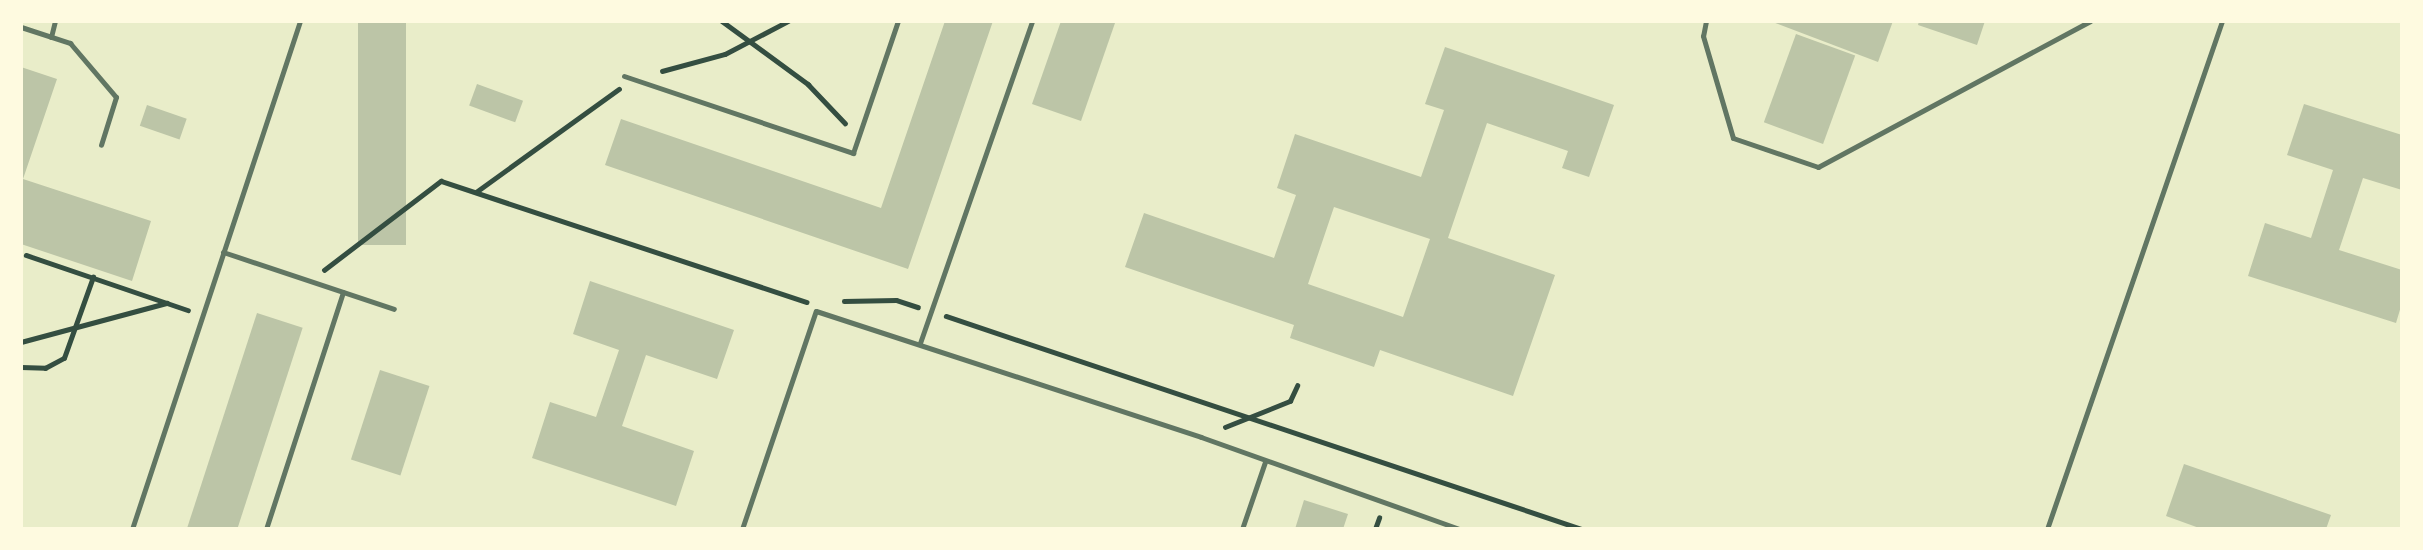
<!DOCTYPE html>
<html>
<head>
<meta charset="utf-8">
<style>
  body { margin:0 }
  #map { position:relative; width:2423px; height:550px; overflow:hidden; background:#e9edc9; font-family:Raleway,sans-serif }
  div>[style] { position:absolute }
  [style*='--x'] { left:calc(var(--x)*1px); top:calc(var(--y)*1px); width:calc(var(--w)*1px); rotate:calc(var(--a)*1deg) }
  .building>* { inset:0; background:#bcc5a7; transform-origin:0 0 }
  .path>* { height:4.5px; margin:-2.25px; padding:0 2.25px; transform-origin:2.25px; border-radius:2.25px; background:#344e41 }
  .service>* { height:5px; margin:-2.5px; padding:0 2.5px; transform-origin:2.5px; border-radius:2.5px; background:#617663 }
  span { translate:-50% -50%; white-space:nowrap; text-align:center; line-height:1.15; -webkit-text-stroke:6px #fefae0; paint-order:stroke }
  .frame { position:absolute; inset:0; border:23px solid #fefae0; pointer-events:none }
</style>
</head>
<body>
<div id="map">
  <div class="building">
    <div style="left:358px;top:21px;width:48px;height:224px"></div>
    <div style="clip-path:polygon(945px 21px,993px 21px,908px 269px,605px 165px,621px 119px,881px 208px)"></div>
    <div style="clip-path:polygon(1061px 21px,1115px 23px,1081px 121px,1032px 104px)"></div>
    <div style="clip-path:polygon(1770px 21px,1893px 21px,1878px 62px)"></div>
    <div style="clip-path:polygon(1919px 21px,1985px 21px,1977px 45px,1918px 25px)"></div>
    <div style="left:1796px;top:34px;width:63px;height:94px;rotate:20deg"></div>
    <div style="clip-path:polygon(evenodd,1445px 47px,1614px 105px,1589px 177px,1562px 168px,1568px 151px,1487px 123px,1448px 238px,1555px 275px,1513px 396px,1380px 350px,1374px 367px,1290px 338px,1294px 325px,1125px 267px,1144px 213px,1274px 258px,1296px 195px,1277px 188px,1295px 134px,1421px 177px,1444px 110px,1425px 104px,1445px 47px,1334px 207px,1430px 239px,1403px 317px,1308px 284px,1334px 207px)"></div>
    <div style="clip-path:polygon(21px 67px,57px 79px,23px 179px,151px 221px,132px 281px,21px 244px)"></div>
    <div style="left:477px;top:84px;width:49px;height:23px;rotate:20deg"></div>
    <div style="clip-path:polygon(2304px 104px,2402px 135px,2402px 190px,2363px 178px,2339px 250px,2402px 270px,2402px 303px,2396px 323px,2248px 276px,2265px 223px,2311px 238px,2333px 170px,2287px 155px)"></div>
    <div style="left:147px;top:105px;width:42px;height:22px;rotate:19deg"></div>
    <div style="clip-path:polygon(590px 281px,734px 330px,717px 379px,646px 355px,622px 426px,694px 451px,676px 506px,532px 458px,550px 402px,596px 417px,619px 350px,573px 334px)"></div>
    <div style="left:257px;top:313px;width:48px;height:228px;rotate:18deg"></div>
    <div style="left:380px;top:370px;width:52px;height:94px;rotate:18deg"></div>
    <div style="clip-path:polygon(2184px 464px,2331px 515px,2326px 529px,2202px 529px,2166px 516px)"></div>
    <div style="clip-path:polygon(1304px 500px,1348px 514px,1343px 529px,1295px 529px)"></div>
  </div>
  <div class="path">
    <div style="--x:722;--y:21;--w:107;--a:36.2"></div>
    <div style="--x:808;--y:84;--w:54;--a:46.5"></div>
    <div style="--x:662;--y:71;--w:65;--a:-15.1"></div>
    <div style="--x:725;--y:54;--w:71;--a:-27.6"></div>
    <div style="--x:476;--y:192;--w:176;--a:-35.8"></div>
    <div style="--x:26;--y:255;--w:171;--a:18.8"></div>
    <div style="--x:324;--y:270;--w:147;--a:-37.3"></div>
    <div style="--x:441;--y:181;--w:385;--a:18.3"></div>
    <div style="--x:844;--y:301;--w:52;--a:-1.1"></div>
    <div style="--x:896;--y:300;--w:23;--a:18"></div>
    <div style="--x:946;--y:316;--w:671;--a:18.52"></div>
    <div style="--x:21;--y:342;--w:151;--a:-15"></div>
    <div style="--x:21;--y:367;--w:24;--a:2"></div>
    <div style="--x:45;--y:368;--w:21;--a:-28"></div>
    <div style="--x:64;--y:358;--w:86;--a:-70.3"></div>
    <div style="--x:1225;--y:427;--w:70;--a:-21.8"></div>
    <div style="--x:1290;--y:401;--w:17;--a:-65"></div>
    <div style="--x:1375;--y:529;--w:12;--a:-70"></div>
  </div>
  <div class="service">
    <div style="--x:1706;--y:21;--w:15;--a:101"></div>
    <div style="--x:1703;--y:36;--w:106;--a:73.6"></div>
    <div style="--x:1733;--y:138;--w:90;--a:18.8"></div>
    <div style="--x:1818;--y:167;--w:309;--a:-28.2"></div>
    <div style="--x:21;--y:27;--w:52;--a:18.1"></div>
    <div style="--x:70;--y:43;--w:71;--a:49.6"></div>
    <div style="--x:116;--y:97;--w:50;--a:107.4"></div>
    <div style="--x:51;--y:37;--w:16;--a:-76"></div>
    <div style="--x:624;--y:76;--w:242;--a:18.6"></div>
    <div style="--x:853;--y:153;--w:139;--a:-71.2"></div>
    <div style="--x:223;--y:252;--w:180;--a:18.4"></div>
    <div style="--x:920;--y:343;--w:341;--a:-70.8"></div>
    <div style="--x:132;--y:529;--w:535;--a:-71.7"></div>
    <div style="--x:266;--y:529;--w:249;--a:-72"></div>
    <div style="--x:742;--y:529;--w:230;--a:-71.3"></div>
    <div style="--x:816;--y:311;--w:405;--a:18.1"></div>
    <div style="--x:1201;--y:437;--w:275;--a:19.6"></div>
    <div style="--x:1242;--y:529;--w:71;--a:-71.1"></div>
    <div style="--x:2047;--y:529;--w:537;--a:-70.99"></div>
  </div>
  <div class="frame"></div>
</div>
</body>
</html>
